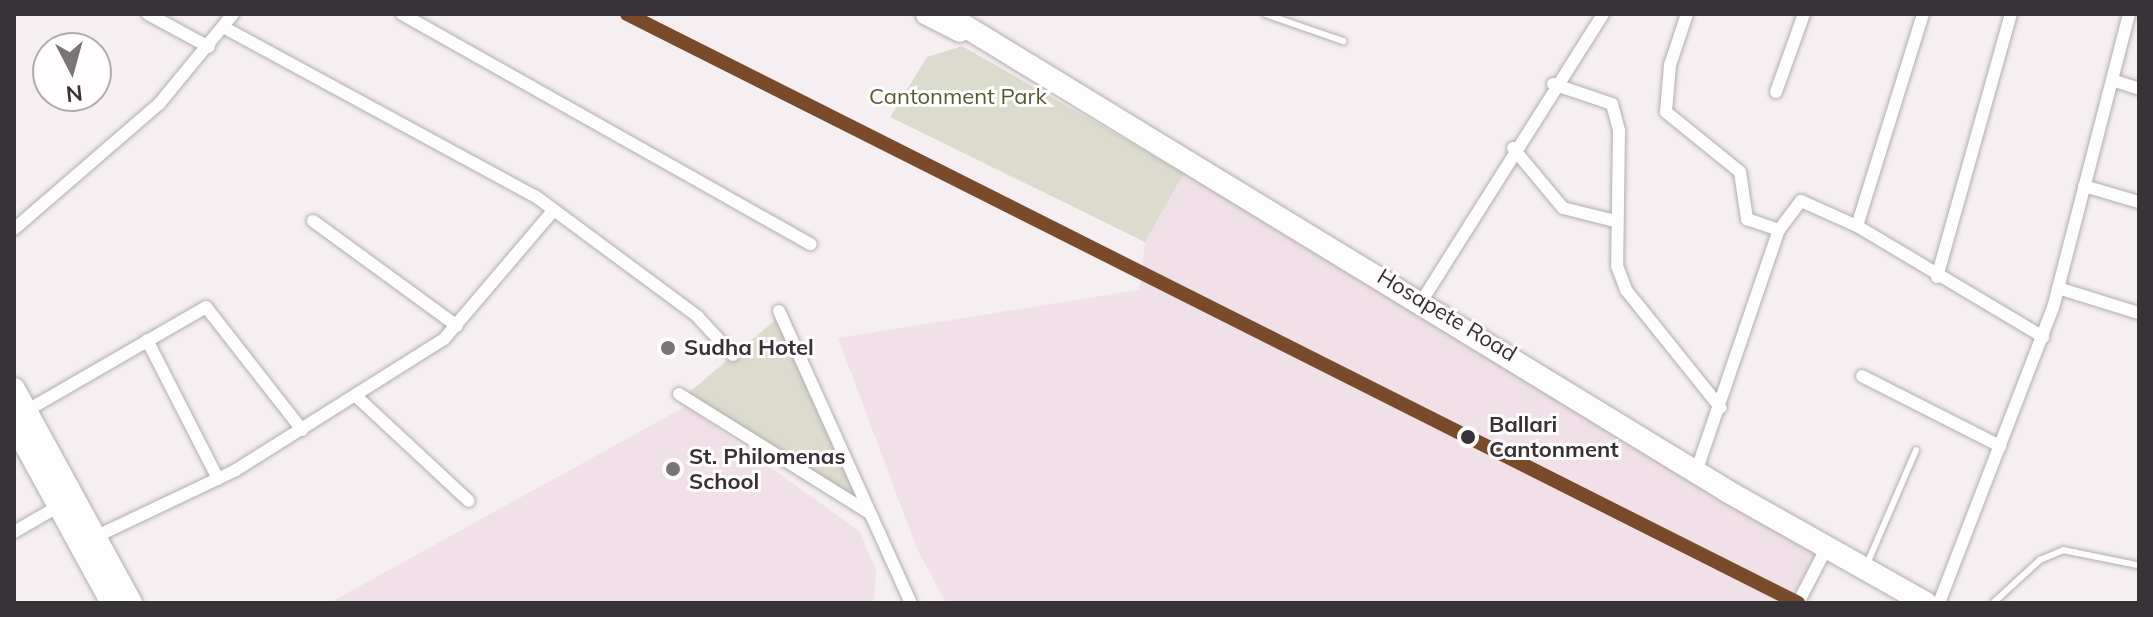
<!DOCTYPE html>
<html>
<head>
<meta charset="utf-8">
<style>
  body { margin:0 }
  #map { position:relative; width:2153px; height:617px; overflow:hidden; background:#f6eff2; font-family:Mulish,sans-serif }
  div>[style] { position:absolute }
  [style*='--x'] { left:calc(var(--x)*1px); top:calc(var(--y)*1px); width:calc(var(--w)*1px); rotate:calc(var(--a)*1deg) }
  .built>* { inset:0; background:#f0e1e8 }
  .green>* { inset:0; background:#dbdbce }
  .roads { filter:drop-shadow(0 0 2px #b2aeaf) drop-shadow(0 0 2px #b2aeaf) }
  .lane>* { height:6px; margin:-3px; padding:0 3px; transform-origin:3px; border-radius:3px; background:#fefdfd }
  .street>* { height:12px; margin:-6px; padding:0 6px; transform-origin:6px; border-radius:6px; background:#fefdfd }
  .highway>* { height:22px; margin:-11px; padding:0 11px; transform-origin:11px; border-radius:11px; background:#fefdfd }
  .rail-1>* { height:14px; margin:-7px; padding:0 7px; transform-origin:7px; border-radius:7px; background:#7a4b2a }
  .dots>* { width:22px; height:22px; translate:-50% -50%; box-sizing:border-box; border:4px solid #fffcfd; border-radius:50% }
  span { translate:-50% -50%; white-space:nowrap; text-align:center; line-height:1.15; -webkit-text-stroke:6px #fffcfd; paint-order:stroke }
  .park-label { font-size:22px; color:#535d2d }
  .street-label { font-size:22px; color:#373235 }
  .poi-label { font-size:22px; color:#373235; font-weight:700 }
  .left { translate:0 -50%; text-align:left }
  .stop-label { font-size:22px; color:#373235; font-weight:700 }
  .frame { position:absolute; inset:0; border:16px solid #373235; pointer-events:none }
  .north { position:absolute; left:32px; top:32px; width:80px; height:80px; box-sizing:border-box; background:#fffcfd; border:2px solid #afabad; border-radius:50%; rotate:174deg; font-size:22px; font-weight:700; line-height:32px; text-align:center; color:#373235 }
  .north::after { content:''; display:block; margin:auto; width:28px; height:36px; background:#7a7477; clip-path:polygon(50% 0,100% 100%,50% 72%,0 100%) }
</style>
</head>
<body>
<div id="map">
  <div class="built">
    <div style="clip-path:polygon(1184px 173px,1817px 550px,1789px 603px,946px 603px,917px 549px,838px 338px,1139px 290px,1145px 242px)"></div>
    <div style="clip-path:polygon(686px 406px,859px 531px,876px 570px,874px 603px,329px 603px)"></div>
  </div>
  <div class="green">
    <div style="clip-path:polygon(962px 46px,1184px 173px,1145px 242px,890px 117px,927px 57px)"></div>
    <div style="clip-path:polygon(779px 317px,860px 501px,686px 395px)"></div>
  </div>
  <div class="roads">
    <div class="lane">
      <div style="--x:1265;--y:14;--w:83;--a:19.1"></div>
      <div style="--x:1867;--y:564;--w:124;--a:-66.7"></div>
      <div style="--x:1993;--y:603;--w:64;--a:-42.5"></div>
      <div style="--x:2040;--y:560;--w:25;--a:-23"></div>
      <div style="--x:2063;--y:550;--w:76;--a:11.5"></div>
    </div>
    <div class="street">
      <div style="--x:148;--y:14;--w:69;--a:28.4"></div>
      <div style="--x:402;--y:14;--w:469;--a:29.4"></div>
      <div style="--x:1687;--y:14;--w:54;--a:108.4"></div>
      <div style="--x:1670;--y:65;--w:47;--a:94.9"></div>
      <div style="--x:1666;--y:112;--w:95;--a:39"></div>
      <div style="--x:1740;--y:172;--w:48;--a:81.5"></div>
      <div style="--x:1747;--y:219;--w:34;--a:19"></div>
      <div style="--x:225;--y:28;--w:353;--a:28.5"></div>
      <div style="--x:535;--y:196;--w:202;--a:36.5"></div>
      <div style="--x:697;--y:316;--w:53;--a:47.3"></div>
      <div style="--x:2112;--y:80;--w:28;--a:18"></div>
      <div style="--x:1553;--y:84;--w:62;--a:18.7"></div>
      <div style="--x:1612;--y:104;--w:28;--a:75"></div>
      <div style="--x:1619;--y:131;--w:135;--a:90.8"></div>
      <div style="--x:1617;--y:266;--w:26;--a:69"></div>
      <div style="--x:1626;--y:290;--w:151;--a:51.2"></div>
      <div style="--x:1776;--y:92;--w:83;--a:-70.3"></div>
      <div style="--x:1513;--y:148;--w:78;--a:50.2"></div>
      <div style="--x:1563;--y:208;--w:54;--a:14"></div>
      <div style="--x:2084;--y:186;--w:57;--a:16.2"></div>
      <div style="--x:313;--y:221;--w:178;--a:36.1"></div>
      <div style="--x:1857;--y:226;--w:222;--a:-72.7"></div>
      <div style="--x:14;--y:229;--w:191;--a:-40.8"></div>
      <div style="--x:159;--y:104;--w:117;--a:-50.6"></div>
      <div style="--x:1937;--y:277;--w:273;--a:-74.3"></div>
      <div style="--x:2058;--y:288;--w:85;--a:17.2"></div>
      <div style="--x:1423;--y:299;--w:337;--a:-57.7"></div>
      <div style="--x:779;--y:311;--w:320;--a:65.7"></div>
      <div style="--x:147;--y:340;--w:156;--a:62.9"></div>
      <div style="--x:1862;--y:376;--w:155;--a:26.9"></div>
      <div style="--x:679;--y:394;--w:223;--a:32"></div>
      <div style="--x:358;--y:398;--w:151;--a:42.9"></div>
      <div style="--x:26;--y:411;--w:208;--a:-30"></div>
      <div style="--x:206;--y:307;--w:156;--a:52"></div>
      <div style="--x:1696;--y:472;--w:256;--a:-71.1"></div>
      <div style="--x:1779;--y:230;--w:36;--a:-53"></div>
      <div style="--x:1801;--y:201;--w:61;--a:24.1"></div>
      <div style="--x:1857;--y:226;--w:217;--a:30.8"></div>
      <div style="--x:14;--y:532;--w:52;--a:-30"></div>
      <div style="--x:95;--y:537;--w:156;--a:-25.4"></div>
      <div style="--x:236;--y:470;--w:246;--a:-32.2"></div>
      <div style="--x:444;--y:339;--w:168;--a:-49.6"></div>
      <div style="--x:1798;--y:603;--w:61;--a:-62.6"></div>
      <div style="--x:1939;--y:603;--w:316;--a:-68.9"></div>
      <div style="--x:2053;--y:308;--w:304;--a:-75.5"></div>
    </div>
    <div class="highway">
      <div style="--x:927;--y:14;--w:37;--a:27"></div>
      <div style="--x:945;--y:14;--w:916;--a:31.38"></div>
      <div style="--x:1727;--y:491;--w:228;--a:29.4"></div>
      <div style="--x:14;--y:389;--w:244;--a:61.3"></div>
      <div style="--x:14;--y:424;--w:204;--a:61.3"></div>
    </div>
  </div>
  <div class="rail-1">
    <div style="--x:627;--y:14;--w:1311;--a:26.7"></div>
  </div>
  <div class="dots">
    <div style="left:668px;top:348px;background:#7a7477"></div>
    <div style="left:1468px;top:437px;background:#373235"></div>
    <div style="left:673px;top:469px;background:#7a7477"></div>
  </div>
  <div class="park-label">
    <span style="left:958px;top:97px">Cantonment Park</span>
  </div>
  <div class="street-label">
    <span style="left:1447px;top:315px;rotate:31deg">Hosapete Road</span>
  </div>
  <div class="poi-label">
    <span class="left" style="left:684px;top:348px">Sudha Hotel</span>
    <span class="left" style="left:689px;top:469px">St. Philomenas<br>School</span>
  </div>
  <div class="stop-label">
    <span class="left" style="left:1489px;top:437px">Ballari<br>Cantonment</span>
  </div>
  <div class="frame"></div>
  <div class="north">N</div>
</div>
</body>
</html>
